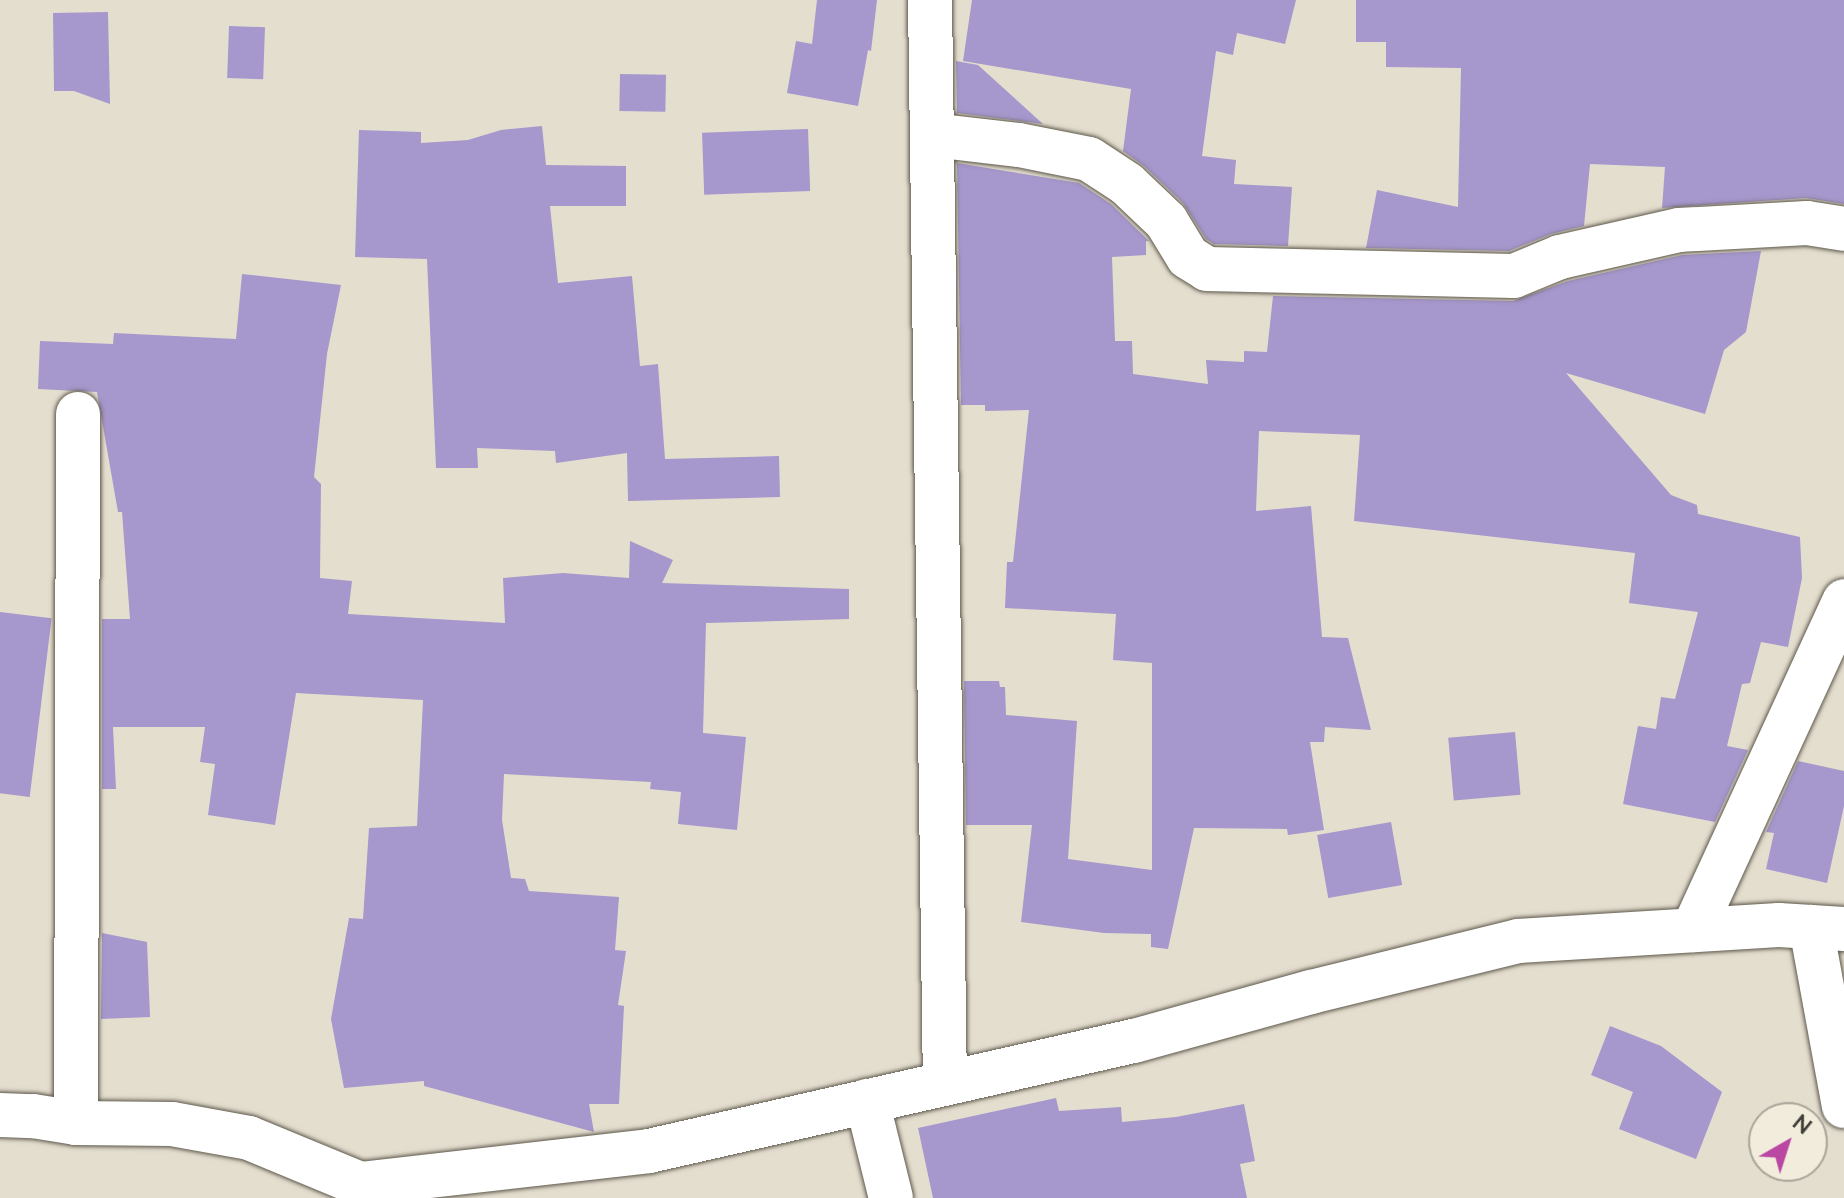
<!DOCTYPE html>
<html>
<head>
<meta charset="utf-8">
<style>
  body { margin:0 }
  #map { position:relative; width:1844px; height:1198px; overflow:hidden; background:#e4decf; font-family:"Nunito Sans",sans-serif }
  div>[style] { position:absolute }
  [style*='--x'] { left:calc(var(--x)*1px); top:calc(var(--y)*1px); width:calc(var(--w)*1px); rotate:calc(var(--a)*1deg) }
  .building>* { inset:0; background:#a697cc; transform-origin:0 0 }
  .roads { filter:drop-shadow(0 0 2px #5d584b) drop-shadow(0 0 2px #5d584b) }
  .street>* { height:44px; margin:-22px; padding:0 22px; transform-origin:22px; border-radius:22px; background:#fff }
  span { translate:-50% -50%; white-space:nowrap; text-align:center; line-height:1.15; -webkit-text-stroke:6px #f1ecdc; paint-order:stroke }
  .north { position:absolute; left:1748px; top:1102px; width:80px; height:80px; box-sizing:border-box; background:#f1ecdc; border:2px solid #a9a69a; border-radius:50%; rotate:39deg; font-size:22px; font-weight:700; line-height:32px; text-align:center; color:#3e3c36 }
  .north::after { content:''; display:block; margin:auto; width:28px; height:36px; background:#ba48a3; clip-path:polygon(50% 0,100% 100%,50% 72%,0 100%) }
</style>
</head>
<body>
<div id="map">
  <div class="building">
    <div style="clip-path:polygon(817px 0,877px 0,871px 51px,868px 50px,858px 106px,787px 93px,796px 41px,812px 44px)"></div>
    <div style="clip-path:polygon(972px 0,1296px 0,1285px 44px,1237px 33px,1233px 55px,1216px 51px,1202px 156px,1236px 160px,1234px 184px,1292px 187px,1288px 246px,1214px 244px,1206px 239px,1183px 203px,1144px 166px,1123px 151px,1131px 89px,963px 61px)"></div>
    <div style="clip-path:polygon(1356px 0,1844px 0,1844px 204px,1806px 198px,1662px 208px,1665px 167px,1590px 164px,1584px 226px,1551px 234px,1509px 251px,1366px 248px,1377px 190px,1458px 207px,1461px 68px,1386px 67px,1386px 42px,1356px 42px)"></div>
    <div style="clip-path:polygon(108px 12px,110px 104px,74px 91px,54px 91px,53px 13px)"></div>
    <div style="left:229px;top:26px;width:36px;height:52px;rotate:2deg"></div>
    <div style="clip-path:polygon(956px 61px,978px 65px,1043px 124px,957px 113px)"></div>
    <div style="left:620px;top:74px;width:46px;height:37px;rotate:1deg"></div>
    <div style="clip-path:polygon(542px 126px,546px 165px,626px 166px,626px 206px,550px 206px,558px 283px,632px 276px,640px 366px,658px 364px,665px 459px,779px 456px,780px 497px,628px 501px,627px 453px,556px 463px,555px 451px,477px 448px,478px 468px,436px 468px,427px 259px,355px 257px,359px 130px,421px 132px,421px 143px,468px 140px,501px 130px)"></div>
    <div style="left:808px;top:129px;width:62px;height:106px;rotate:88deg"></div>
    <div style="clip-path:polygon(957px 163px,1079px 183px,1111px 204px,1149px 241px,1146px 241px,1146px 255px,1112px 257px,1115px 341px,1132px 341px,1133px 374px,1208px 384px,1206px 360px,1244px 362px,1244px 351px,1267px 352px,1273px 296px,1513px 301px,1568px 281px,1682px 255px,1761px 251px,1746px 332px,1724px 350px,1705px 414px,1566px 373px,1671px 495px,1697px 505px,1698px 514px,1800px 537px,1802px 578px,1788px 647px,1761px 642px,1750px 683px,1742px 684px,1727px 746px,1748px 750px,1715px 822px,1623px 804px,1638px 726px,1656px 729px,1661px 697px,1675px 699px,1698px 612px,1629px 603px,1635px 553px,1354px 521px,1360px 435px,1259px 431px,1256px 511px,1311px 506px,1322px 637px,1348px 638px,1371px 730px,1325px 727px,1324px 742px,1310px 742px,1324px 830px,1288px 835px,1287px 829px,1194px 828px,1168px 949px,1151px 947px,1151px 934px,1104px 933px,1021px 922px,1032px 825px,966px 825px,964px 681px,999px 681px,1000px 687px,1005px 687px,1006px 715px,1077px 721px,1068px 859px,1152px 870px,1152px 663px,1113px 660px,1116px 614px,1005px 608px,1007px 562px,1013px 562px,1029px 410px,985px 411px,985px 405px,961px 405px)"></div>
    <div style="clip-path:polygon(242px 274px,341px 285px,327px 354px,314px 477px,321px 484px,320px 578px,352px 581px,348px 614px,505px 623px,503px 578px,563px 573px,629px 578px,630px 541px,673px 560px,662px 583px,849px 589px,849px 619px,706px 623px,703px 733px,746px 737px,737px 830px,678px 824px,681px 792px,650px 789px,651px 782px,504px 774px,502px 820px,511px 878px,525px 879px,529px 891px,619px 897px,615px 950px,626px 951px,618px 1005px,624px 1006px,619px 1104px,589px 1104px,594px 1132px,424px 1086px,424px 1081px,344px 1088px,331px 1019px,349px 918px,363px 919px,369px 828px,417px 826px,423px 700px,296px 693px,275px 825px,208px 815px,215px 764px,200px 762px,205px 727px,113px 727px,116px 789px,102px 789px,102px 619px,130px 619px,122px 512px,118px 512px,97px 392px,38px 389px,40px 341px,113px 344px,114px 333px,236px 339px)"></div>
    <div style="left:0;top:612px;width:52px;height:180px;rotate:7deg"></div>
    <div style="left:1515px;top:732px;width:63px;height:67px;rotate:85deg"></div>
    <div style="clip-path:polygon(1798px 761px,1844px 771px,1844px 806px,1827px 883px,1766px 869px,1774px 833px,1766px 832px)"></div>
    <div style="left:1391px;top:822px;width:64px;height:75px;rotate:80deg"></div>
    <div style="clip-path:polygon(102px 933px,147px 942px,150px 1017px,101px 1019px)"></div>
    <div style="clip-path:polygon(1610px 1026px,1661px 1046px,1722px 1092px,1696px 1159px,1619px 1129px,1633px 1092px,1591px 1075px)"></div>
    <div style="clip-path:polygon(1056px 1098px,1059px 1111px,1121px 1107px,1122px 1122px,1176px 1117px,1244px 1104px,1255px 1161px,1240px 1164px,1247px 1198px,933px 1198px,918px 1128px)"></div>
  </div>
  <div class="roads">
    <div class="street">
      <div style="--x:930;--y:0;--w:1082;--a:89.21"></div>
      <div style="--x:932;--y:135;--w:88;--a:6.6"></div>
      <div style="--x:1019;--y:145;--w:71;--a:11.3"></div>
      <div style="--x:1089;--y:159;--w:45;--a:33.3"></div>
      <div style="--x:1127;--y:184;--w:54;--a:43.5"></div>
      <div style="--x:1166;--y:221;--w:42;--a:58.6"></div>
      <div style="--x:1188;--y:257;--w:22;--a:32"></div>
      <div style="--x:1207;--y:269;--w:307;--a:1.3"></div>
      <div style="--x:1514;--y:276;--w:50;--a:-22.4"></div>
      <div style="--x:1560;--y:257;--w:122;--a:-12.8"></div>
      <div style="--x:1679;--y:230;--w:128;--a:-3.1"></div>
      <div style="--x:1807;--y:223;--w:37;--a:9"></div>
      <div style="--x:1811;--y:927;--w:182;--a:79.6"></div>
      <div style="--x:1693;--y:930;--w:362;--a:-65.3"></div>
      <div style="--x:867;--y:1101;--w:100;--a:76.1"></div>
      <div style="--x:0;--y:1115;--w:33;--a:2"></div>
      <div style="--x:33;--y:1116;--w:44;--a:9.2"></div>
      <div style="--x:76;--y:1123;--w:96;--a:0.6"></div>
      <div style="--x:172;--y:1124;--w:78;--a:10.3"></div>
      <div style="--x:249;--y:1138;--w:120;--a:22.5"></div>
      <div style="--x:360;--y:1184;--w:291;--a:-6.5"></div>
      <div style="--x:649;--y:1151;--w:497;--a:-12.8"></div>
      <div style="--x:1134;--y:1041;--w:184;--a:-15.5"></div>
      <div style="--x:1311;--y:992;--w:213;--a:-13.8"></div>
      <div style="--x:1518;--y:941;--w:261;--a:-3.5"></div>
      <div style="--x:1779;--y:925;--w:65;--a:3.5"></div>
      <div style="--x:76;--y:1123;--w:709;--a:-89.84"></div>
    </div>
  </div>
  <div class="north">N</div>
</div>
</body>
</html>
